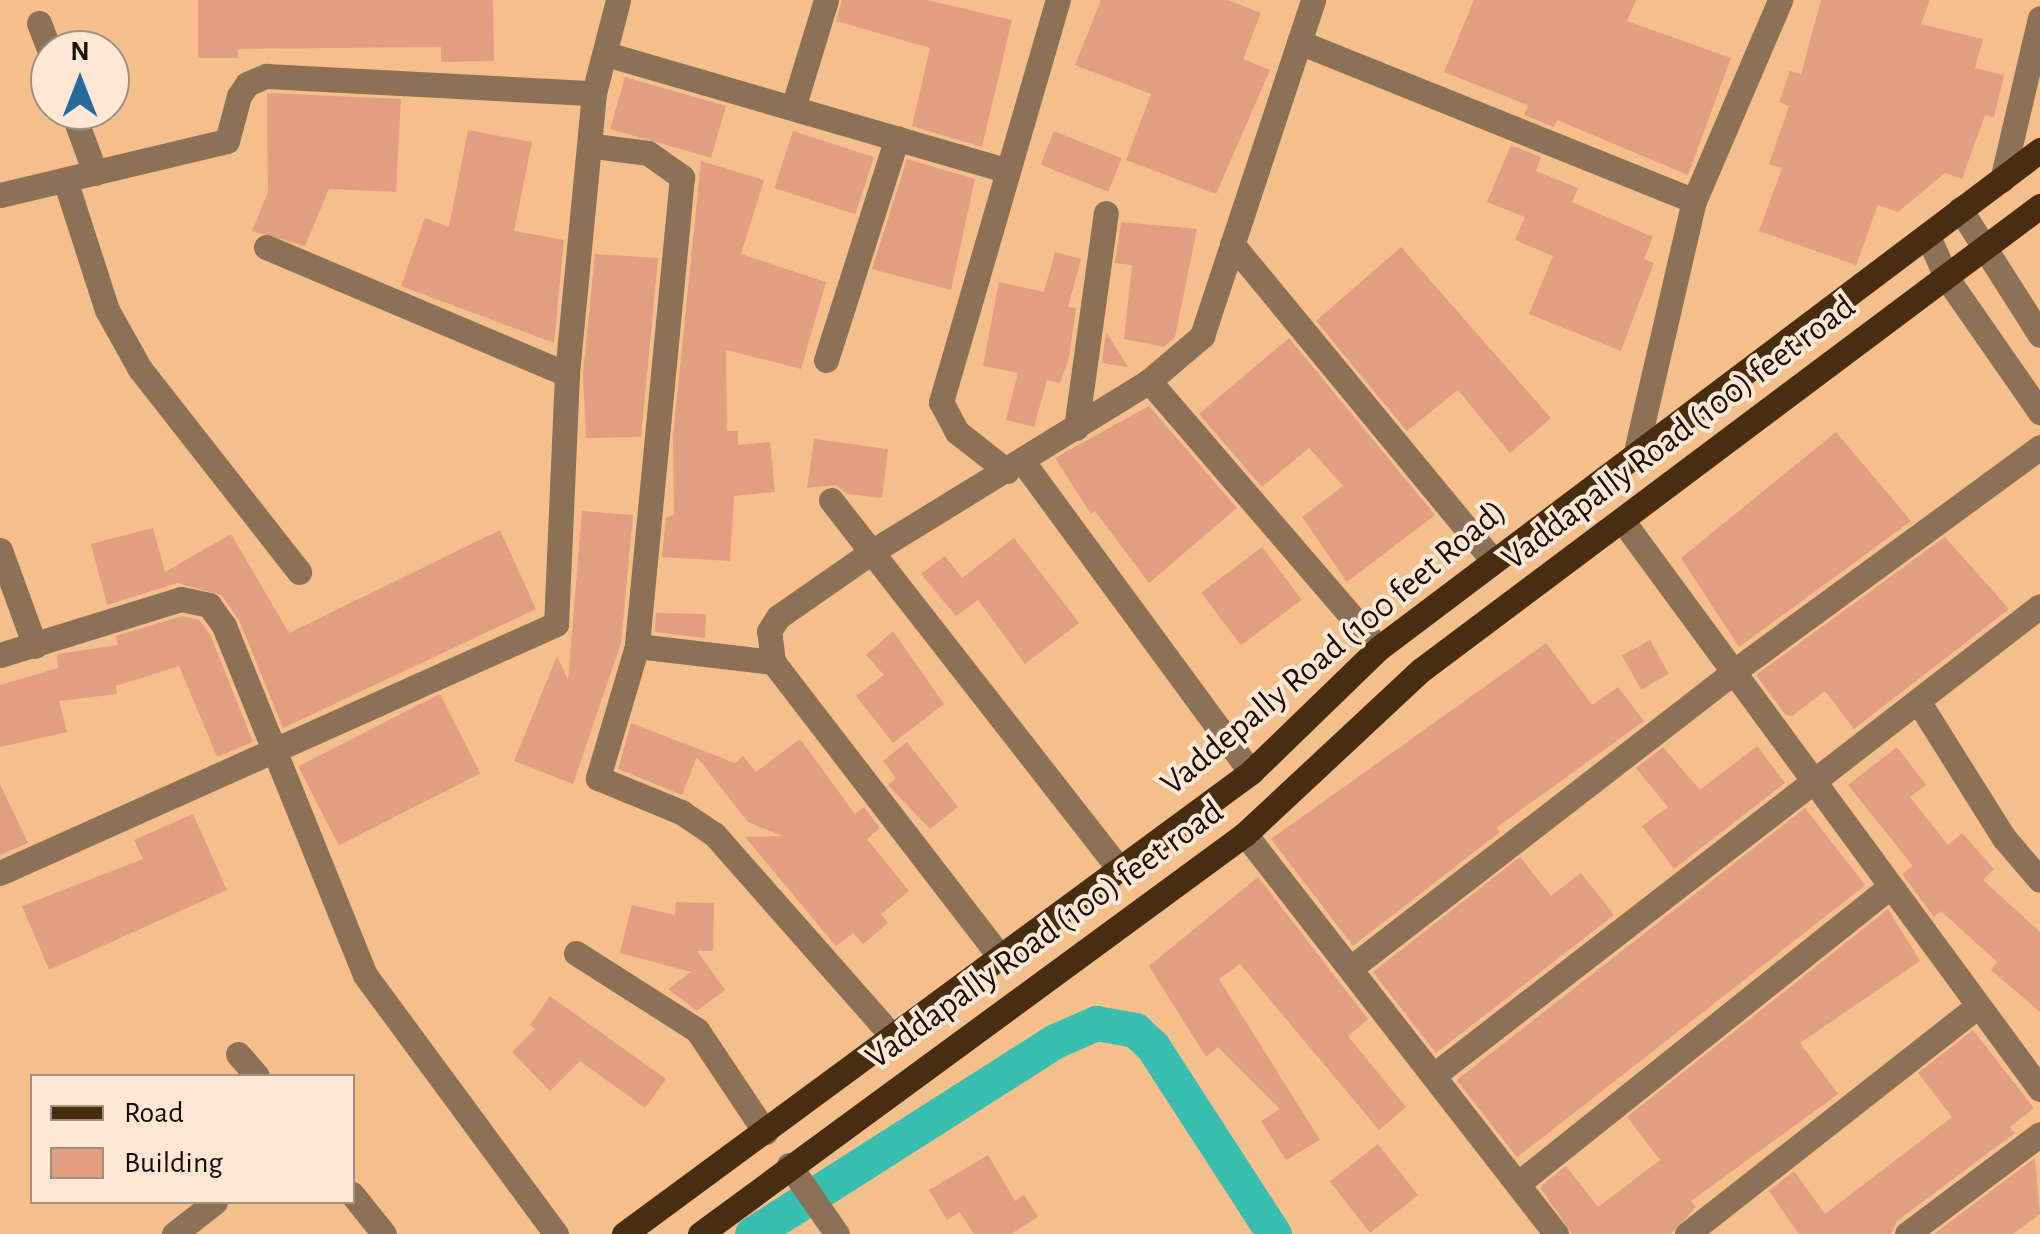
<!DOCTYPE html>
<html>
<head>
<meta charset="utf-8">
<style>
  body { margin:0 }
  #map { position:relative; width:2040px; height:1234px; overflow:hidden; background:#f5bf8b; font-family:"Alegreya Sans",sans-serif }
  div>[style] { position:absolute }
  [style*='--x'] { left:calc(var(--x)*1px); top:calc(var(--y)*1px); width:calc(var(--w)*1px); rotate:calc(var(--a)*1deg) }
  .canal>* { height:35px; margin:-17.5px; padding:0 17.5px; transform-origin:17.5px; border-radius:17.5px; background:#3abeb0 }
  .building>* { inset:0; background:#e29e80; transform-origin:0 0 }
  .minor>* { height:25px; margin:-12.5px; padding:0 12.5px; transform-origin:12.5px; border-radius:12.5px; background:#8c7157 }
  .major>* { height:25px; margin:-12.5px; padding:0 12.5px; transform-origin:12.5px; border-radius:12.5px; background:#482d10 }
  span { translate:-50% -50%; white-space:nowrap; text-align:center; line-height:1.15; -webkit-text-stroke:8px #fee8d3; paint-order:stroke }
  .street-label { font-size:35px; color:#1d0a00 }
  .legend { position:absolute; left:30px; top:1074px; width:325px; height:130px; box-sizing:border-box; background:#fee8d3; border:2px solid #a48f7f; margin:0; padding:12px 18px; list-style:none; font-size:30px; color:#1d0a00 }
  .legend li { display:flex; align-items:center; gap:20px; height:50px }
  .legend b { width:50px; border:2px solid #a48f7f }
  .north { position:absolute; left:30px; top:30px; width:100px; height:100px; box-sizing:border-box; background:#fee8d3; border:2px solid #a48f7f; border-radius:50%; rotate:0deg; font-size:28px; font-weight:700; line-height:40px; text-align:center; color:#1d0a00 }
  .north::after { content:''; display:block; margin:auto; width:35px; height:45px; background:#246a9e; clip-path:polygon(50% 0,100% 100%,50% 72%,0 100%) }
</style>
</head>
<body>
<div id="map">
  <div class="canal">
    <div style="--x:752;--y:1234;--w:359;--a:-32.5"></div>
    <div style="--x:1055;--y:1041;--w:45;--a:-23.7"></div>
    <div style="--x:1096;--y:1023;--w:40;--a:10"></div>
    <div style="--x:1135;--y:1030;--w:25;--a:43"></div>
    <div style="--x:1153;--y:1047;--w:223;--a:57.1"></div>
  </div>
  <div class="building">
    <div style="clip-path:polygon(198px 0,493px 0,494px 61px,441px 62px,441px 47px,238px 49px,238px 58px,198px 58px)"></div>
    <div style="clip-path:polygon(842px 0,927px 0,1012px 20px,982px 147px,912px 126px,930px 48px,836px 21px)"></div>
    <div style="clip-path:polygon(1101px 0,1228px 0,1261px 13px,1243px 59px,1270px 70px,1216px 194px,1126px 160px,1151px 94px,1075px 65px)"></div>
    <div style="clip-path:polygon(1474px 0,1636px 0,1627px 21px,1731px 58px,1688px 175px,1557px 120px,1554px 127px,1524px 115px,1528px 105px,1444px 72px)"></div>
    <div style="clip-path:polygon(1821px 0,1930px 0,1921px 24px,1983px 39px,1975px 68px,2004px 75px,1994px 117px,1985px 115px,1962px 179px,1945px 173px,1898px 212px,1878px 205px,1856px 265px,1759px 231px,1782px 168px,1769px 164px,1789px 106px,1779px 102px,1790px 71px,1801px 74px)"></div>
    <div style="left:625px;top:77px;width:105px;height:54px;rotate:16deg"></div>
    <div style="clip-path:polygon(267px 93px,401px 99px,396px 192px,329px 189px,305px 246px,252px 231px,268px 192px)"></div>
    <div style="clip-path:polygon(468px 130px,532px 142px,514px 231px,564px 240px,554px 343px,401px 286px,425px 218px,449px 227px)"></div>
    <div style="left:793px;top:131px;width:85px;height:60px;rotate:18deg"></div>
    <div style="left:1054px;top:131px;width:73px;height:36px;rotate:22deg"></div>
    <div style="clip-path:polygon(1511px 145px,1541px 157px,1536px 171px,1578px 188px,1572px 202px,1653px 237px,1644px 259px,1654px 263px,1621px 351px,1529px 314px,1553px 256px,1515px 240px,1525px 217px,1487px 202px)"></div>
    <div style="clip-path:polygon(907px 159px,975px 179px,951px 290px,872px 269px)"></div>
    <div style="clip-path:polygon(701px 161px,764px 180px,741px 254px,826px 282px,801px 369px,726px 350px,727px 431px,738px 431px,738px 445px,770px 442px,775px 492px,734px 496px,730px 561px,662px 557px,666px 517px,674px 515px,673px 436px)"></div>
    <div style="clip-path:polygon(1121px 222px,1197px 229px,1175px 337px,1164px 347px,1124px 339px,1132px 265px,1115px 263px)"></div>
    <div style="clip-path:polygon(1401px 247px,1551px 418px,1510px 453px,1458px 390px,1407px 431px,1316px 321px)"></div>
    <div style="clip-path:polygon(1055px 252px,1081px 259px,1068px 307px,1076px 308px,1069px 358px,1060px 383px,1047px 380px,1034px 427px,1006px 420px,1018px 373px,983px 366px,999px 282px,1044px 292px)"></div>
    <div style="clip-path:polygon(595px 254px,658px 258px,641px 437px,586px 438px,583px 373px)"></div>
    <div style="clip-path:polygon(1106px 332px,1128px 367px,1102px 363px)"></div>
    <div style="clip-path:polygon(1289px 338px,1435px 515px,1347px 582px,1302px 517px,1343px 486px,1309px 448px,1262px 487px,1199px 414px)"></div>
    <div style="clip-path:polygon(1149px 406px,1237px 508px,1149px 583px,1095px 511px,1091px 514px,1055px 458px)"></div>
    <div style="clip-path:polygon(1836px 432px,1911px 521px,1739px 647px,1681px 558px)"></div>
    <div style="clip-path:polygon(814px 439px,888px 449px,882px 498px,847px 494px,836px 485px,807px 488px)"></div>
    <div style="clip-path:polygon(582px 511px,633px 515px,621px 643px,573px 784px,514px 761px,557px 656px,568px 680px)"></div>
    <div style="clip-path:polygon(153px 528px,165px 572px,231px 534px,289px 633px,500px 530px,536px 609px,283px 728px,239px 620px,221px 595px,177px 583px,107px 605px,91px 544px)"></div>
    <div style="clip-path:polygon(1945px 537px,2009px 609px,1854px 729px,1825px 691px,1792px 716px,1785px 714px,1756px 675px)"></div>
    <div style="clip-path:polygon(1014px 538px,1079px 623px,1025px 664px,978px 600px,956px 616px,921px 574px,945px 556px,962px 578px)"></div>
    <div style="left:1262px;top:547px;width:66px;height:76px;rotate:53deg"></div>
    <div style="clip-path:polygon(656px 613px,706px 614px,705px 638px,655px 632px)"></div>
    <div style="clip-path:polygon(182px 616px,199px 620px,210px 634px,253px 742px,217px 757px,179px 666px,116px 686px,117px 694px,59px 701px,67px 732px,0 747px,0 685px,58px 668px,57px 654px,118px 645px,116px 636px)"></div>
    <div style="clip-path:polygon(893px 631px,944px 704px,893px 743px,856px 696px,884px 675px,866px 655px)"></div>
    <div style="left:1650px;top:640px;width:39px;height:32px;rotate:61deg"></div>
    <div style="clip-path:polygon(1546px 643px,1592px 705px,1618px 687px,1644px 721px,1496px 828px,1500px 832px,1353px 946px,1271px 839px)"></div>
    <div style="left:440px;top:694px;width:89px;height:159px;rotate:63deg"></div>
    <div style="clip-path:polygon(631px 723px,735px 763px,743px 756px,756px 772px,800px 739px,855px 814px,864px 807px,880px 828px,867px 839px,909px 891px,881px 914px,888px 923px,863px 944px,853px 933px,836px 946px,745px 837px,783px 836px,748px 822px,697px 757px,682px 795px,618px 769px)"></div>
    <div style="clip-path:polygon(907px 742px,958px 807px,930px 829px,888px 785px,896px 778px,883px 761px)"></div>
    <div style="clip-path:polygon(1757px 746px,1785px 783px,1674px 869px,1642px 826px,1668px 807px,1636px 768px,1663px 747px,1700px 790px)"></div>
    <div style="clip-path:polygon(1897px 747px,1926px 785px,1910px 797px,1948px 845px,1962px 833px,1994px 869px,1983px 880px,2040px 932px,2040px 1012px,1991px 970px,1997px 962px,1941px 911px,1934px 917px,1902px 874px,1913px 866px,1848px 785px)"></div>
    <div style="clip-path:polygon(0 784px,28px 843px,0 855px)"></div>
    <div style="left:1805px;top:808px;width:98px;height:442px;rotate:52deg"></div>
    <div style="clip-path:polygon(193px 814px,227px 890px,49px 970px,22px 906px,143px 859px,134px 840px)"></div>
    <div style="clip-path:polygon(1520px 857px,1551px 896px,1581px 873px,1614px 915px,1436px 1053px,1373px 972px)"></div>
    <div style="clip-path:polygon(1258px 877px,1368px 1019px,1348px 1036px,1406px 1107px,1379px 1130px,1240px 964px,1219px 979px,1320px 1140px,1286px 1160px,1261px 1121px,1280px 1109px,1218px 1047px,1206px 1057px,1149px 966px)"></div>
    <div style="clip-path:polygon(676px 902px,714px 903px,713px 951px,697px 951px,725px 990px,697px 1011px,668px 989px,691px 972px,620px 953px,632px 905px,675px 915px)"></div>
    <div style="clip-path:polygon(1888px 909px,1920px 961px,1800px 1043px,1838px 1094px,1691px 1201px,1696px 1207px,1671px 1234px,1572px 1234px,1540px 1187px,1566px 1166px,1598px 1207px,1660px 1160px,1627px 1117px)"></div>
    <div style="clip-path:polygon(550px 996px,666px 1079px,645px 1108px,580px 1061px,550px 1091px,512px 1052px,535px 1029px,530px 1025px)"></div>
    <div style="clip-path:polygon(1973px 1030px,2034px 1108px,2010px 1127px,2015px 1133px,1897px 1221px,1891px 1234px,1799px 1234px,1769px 1191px,1794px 1171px,1825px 1214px,1952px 1117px,1918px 1073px)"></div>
    <div style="left:1378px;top:1144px;width:65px;height:61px;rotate:52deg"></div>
    <div style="clip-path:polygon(988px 1155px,1015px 1201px,1024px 1195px,1038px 1217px,1011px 1234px,974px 1234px,960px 1212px,947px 1220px,929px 1190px)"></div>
    <div style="clip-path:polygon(2035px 1158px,2040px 1214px,2013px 1234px,1934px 1234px)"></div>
  </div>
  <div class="minor">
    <div style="--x:39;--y:23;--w:31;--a:69"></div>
    <div style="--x:1299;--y:42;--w:426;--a:21.9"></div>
    <div style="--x:606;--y:54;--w:415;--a:16.2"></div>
    <div style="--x:594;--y:93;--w:96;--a:-75.5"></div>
    <div style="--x:793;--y:108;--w:113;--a:-73"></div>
    <div style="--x:72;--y:110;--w:67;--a:69.9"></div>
    <div style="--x:594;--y:146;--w:54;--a:7.4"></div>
    <div style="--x:648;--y:153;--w:42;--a:35.2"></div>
    <div style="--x:682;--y:177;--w:471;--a:95.5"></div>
    <div style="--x:637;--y:646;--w:138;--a:106.5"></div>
    <div style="--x:598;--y:778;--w:90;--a:22.3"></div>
    <div style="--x:681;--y:812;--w:40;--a:34"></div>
    <div style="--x:714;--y:834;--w:271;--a:48.6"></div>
    <div style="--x:65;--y:180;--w:137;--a:72.1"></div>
    <div style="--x:107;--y:310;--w:68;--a:60.8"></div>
    <div style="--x:140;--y:369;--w:258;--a:51.9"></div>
    <div style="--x:2002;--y:180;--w:166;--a:-76.8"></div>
    <div style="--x:0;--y:195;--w:233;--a:-13.4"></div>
    <div style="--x:227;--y:141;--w:47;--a:-75.1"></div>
    <div style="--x:239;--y:96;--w:14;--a:-56"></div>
    <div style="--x:247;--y:84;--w:21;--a:-23"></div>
    <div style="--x:266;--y:76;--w:328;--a:3"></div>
    <div style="--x:594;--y:93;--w:282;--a:95.5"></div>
    <div style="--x:567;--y:374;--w:250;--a:92.5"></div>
    <div style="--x:556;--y:624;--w:609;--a:155.88"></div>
    <div style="--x:1960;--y:209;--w:149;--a:57.6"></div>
    <div style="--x:1928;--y:236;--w:45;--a:66.3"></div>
    <div style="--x:1946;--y:277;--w:165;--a:55.2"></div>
    <div style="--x:1232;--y:244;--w:408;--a:50.5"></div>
    <div style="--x:266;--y:247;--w:327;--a:22.9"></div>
    <div style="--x:826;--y:360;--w:233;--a:-72.3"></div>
    <div style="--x:1149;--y:381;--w:352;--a:49.3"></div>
    <div style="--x:1076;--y:428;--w:217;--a:-82.1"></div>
    <div style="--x:1637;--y:447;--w:253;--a:-77"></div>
    <div style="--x:1694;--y:201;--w:219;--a:-66.8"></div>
    <div style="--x:1023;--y:462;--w:385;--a:53.7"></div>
    <div style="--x:1007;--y:471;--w:63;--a:-142"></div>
    <div style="--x:957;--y:432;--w:34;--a:-118"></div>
    <div style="--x:941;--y:402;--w:419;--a:-73.8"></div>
    <div style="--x:831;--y:500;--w:467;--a:52"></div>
    <div style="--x:1622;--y:520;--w:706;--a:53.7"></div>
    <div style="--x:0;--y:550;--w:102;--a:70"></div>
    <div style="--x:637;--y:646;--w:137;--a:6.7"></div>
    <div style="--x:0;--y:655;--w:189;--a:-17.2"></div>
    <div style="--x:181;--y:599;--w:29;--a:12"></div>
    <div style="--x:209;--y:605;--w:26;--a:54"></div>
    <div style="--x:224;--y:626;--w:376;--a:68"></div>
    <div style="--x:365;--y:975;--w:322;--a:53.6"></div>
    <div style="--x:1918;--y:701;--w:162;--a:57.9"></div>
    <div style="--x:2004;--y:838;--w:55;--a:49.4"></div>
    <div style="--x:1245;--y:834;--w:507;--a:52.13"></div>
    <div style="--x:576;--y:953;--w:143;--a:32.5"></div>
    <div style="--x:697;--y:1030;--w:123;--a:56.3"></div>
    <div style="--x:1001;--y:958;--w:374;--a:-127.6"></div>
    <div style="--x:773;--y:662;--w:31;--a:-97"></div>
    <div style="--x:769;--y:631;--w:17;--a:-57"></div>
    <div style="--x:778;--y:617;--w:116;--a:-34.8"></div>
    <div style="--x:873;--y:551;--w:324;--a:-31.6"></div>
    <div style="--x:1149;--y:381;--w:70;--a:-40.3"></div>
    <div style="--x:1202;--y:336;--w:354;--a:-71.7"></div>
    <div style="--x:1352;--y:967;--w:487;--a:-37.7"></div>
    <div style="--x:1737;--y:669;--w:376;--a:-36.2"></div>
    <div style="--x:238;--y:1054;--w:29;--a:49"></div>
    <div style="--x:1434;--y:1075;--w:766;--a:-37.74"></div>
    <div style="--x:789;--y:1165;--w:84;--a:55.2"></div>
    <div style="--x:1520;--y:1182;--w:471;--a:-38.6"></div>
    <div style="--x:352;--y:1194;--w:51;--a:51.3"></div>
    <div style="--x:174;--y:1234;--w:52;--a:-38"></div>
    <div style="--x:1687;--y:1234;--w:366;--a:-38.1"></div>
    <div style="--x:1907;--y:1234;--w:166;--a:-36.9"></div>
  </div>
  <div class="major">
    <div style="--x:624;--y:1234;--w:779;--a:-36.38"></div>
    <div style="--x:1251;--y:772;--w:178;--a:-44.1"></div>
    <div style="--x:1379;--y:648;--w:828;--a:-36.99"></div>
    <div style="--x:700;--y:1234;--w:676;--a:-36.28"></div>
    <div style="--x:1245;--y:834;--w:241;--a:-43"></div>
    <div style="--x:1421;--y:670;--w:774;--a:-36.86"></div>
  </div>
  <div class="street-label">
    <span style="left:1679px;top:433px;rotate:-37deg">Vaddapally Road (100) feet road</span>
    <span style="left:1334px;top:648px;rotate:-40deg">Vaddepally Road (100 feet Road)</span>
    <span style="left:1045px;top:935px;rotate:-36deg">Vaddapally Road (100) feet road</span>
  </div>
  <ul class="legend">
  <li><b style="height:12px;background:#482d10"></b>Road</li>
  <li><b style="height:28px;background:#e29e80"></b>Building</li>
  </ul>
  <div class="north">N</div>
</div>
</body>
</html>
